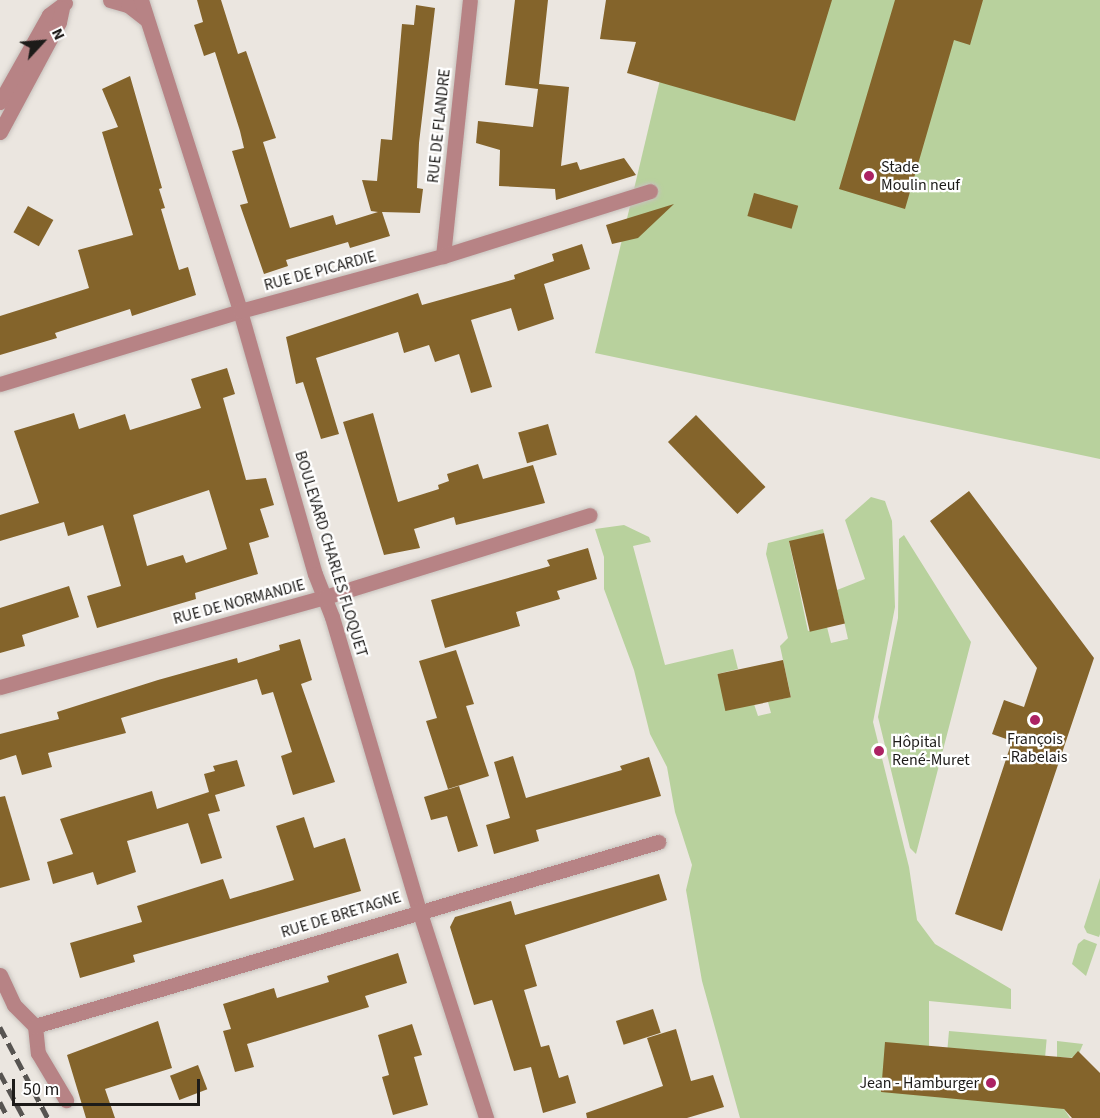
<!DOCTYPE html>
<html>
<head>
<meta charset="utf-8">
<style>
  body { margin:0 }
  #map { position:relative; width:1100px; height:1118px; overflow:hidden; background:#ebe6e0; font-family:"Source Sans 3",sans-serif }
  div>[style] { position:absolute }
  [style*='--x'] { left:calc(var(--x)*1px); top:calc(var(--y)*1px); width:calc(var(--w)*1px); rotate:calc(var(--a)*1deg) }
  .green>* { inset:0; background:#b8d19d; transform-origin:0 0 }
  .building>* { inset:0; background:#84642b; transform-origin:0 0 }
  .roads { filter:drop-shadow(0 0 2px #c6c1bc) drop-shadow(0 0 2px #c6c1bc) }
  .minor>* { height:15px; margin:-7.5px; padding:0 7.5px; transform-origin:7.5px; border-radius:7.5px; background:#b78385 }
  .rail>* { height:4.5px; margin-top:-2.25px; transform-origin:0; background:repeating-linear-gradient(90deg,#575451 0 12px,transparent 0 18px) }
  .dots>* { width:16px; height:16px; translate:-50% -50%; box-sizing:border-box; border:3px solid #fff; border-radius:50% }
  span { translate:-50% -50%; white-space:nowrap; text-align:center; line-height:1.15; -webkit-text-stroke:4.5px #fff; paint-order:stroke }
  .street-label { font-size:16px; color:#1d1b19 }
  .poi-label { font-size:16px; color:#1d1b19 }
  .left { translate:0 -50%; text-align:left }
  .right { translate:-100% -50%; text-align:right }
  .north { position:absolute; left:12px; top:12px; width:60px; height:60px; -webkit-text-stroke:4px #fff; paint-order:stroke; rotate:64deg; font-size:16px; font-weight:700; line-height:24px; text-align:center; color:#1d1b19 }
  .north::after { content:''; display:block; margin:auto; width:21px; height:27px; background:#1d1b19; clip-path:polygon(50% 0,100% 100%,50% 72%,0 100%) }
  .scale { position:absolute; left:12px; top:1079px; width:188px; height:27px; box-sizing:border-box; border:3px solid #1d1b19; border-top:0; padding-left:8px; font-size:18px; line-height:21px; white-space:nowrap; color:#1d1b19; -webkit-text-stroke:4px #fff; paint-order:stroke }
</style>
</head>
<body>
<div id="map">
  <div class="green">
    <div style="clip-path:polygon(679px 0,1100px 0,1100px 459px,595px 353px)"></div>
    <div style="clip-path:polygon(871px 497px,885px 501px,892px 521px,895px 607px,873px 722px,909px 867px,917px 920px,935px 944px,1011px 989px,1011px 1009px,929px 1001px,929px 1046px,1064px 1109px,1070px 1118px,740px 1118px,702px 981px,686px 890px,692px 865px,675px 812px,667px 767px,650px 734px,634px 670px,604px 589px,604px 557px,595px 529px,624px 525px,649px 537px,651px 542px,633px 546px,665px 665px,733px 649px,738px 669px,717px 674px,754px 704px,758px 716px,771px 713px,768px 702px,791px 697px,780px 646px,788px 638px,766px 554px,768px 543px,823px 529px,824px 533px,789px 542px,808px 631px,827px 627px,831px 643px,848px 639px,837px 590px,865px 579px,845px 520px)"></div>
    <div style="clip-path:polygon(904px 535px,971px 642px,916px 854px,910px 848px,878px 717px,898px 618px,899px 539px)"></div>
    <div style="clip-path:polygon(1100px 878px,1100px 934px,1099px 937px,1087px 933px,1084px 927px)"></div>
    <div style="clip-path:polygon(1084px 939px,1097px 944px,1086px 976px,1072px 964px,1078px 944px)"></div>
    <div style="left:949px;top:1031px;width:98px;height:17px;rotate:5deg"></div>
    <div style="clip-path:polygon(1057px 1041px,1083px 1044px,1077px 1058px,1057px 1057px)"></div>
  </div>
  <div class="building">
    <div style="clip-path:polygon(197px 0,221px 0,238px 54px,246px 51px,276px 138px,263px 142px,290px 228px,333px 215px,336px 225px,378px 212px,371px 211px,362px 180px,377px 181px,381px 139px,392px 140px,402px 24px,414px 25px,416px 5px,435px 8px,419px 143px,417px 188px,423px 189px,420px 213px,382px 212px,390px 236px,350px 248px,348px 242px,286px 260px,288px 266px,264px 274px,240px 205px,248px 203px,232px 151px,244px 148px,240px 131px,215px 52px,204px 56px,194px 25px,203px 22px)"></div>
    <div style="clip-path:polygon(515px 0,548px 0,539px 84px,569px 87px,561px 166px,577px 162px,580px 170px,624px 158px,636px 175px,556px 200px,555px 189px,499px 186px,500px 150px,476px 143px,478px 121px,533px 127px,538px 89px,505px 85px)"></div>
    <div style="clip-path:polygon(606px 0,832px 0,795px 121px,627px 73px,636px 42px,600px 39px)"></div>
    <div style="clip-path:polygon(895px 0,983px 0,970px 45px,954px 40px,905px 209px,839px 189px)"></div>
    <div style="clip-path:polygon(130px 76px,162px 188px,159px 189px,165px 208px,161px 209px,179px 270px,188px 267px,196px 295px,132px 316px,130px 309px,55px 333px,57px 338px,0 355px,0 316px,89px 288px,78px 250px,133px 235px,102px 132px,118px 127px,102px 89px)"></div>
    <div style="left:754px;top:193px;width:46px;height:24px;rotate:16deg"></div>
    <div style="clip-path:polygon(674px 204px,638px 238px,612px 244px,606px 225px)"></div>
    <div style="left:28px;top:206px;width:29px;height:30px;rotate:29deg"></div>
    <div style="clip-path:polygon(582px 244px,590px 269px,544px 284px,554px 319px,518px 331px,511px 308px,471px 320px,492px 387px,471px 393px,459px 354px,435px 362px,429px 345px,404px 353px,398px 332px,316px 358px,339px 434px,321px 439px,303px 382px,296px 384px,286px 337px,418px 293px,422px 305px,515px 279px,514px 275px,554px 261px,552px 254px)"></div>
    <div style="clip-path:polygon(evenodd,227px 368px,235px 394px,223px 398px,246px 480px,266px 478px,274px 505px,260px 509px,269px 537px,249px 543px,258px 574px,195px 593px,196px 599px,97px 628px,87px 596px,121px 586px,103px 525px,68px 536px,64px 522px,0 541px,0 515px,39px 503px,14px 431px,74px 413px,79px 429px,125px 414px,130px 430px,201px 408px,191px 379px,227px 368px,209px 490px,227px 549px,186px 563px,183px 555px,147px 566px,133px 515px,209px 490px)"></div>
    <div style="clip-path:polygon(373px 413px,398px 502px,439px 489px,438px 485px,449px 481px,447px 474px,478px 464px,483px 479px,533px 465px,545px 503px,456px 525px,454px 517px,414px 529px,420px 548px,384px 555px,343px 422px)"></div>
    <div style="left:696px;top:415px;width:100px;height:39px;rotate:46deg"></div>
    <div style="left:548px;top:424px;width:32px;height:31px;rotate:74deg"></div>
    <div style="clip-path:polygon(969px 491px,1094px 658px,1002px 931px,955px 914px,1012px 741px,992px 734px,1004px 700px,1024px 707px,1037px 668px,930px 521px)"></div>
    <div style="left:824px;top:533px;width:93px;height:36px;rotate:77deg"></div>
    <div style="clip-path:polygon(588px 548px,597px 579px,557px 591px,560px 599px,516px 612px,520px 626px,445px 648px,431px 600px,550px 566px,547px 560px)"></div>
    <div style="clip-path:polygon(69px 586px,79px 617px,22px 635px,25px 646px,0 653px,0 608px)"></div>
    <div style="clip-path:polygon(300px 639px,312px 680px,301px 684px,335px 782px,293px 795px,281px 756px,292px 752px,273px 692px,262px 695px,257px 679px,121px 718px,126px 733px,48px 753px,52px 767px,22px 775px,16px 755px,0 760px,0 734px,59px 719px,57px 712px,158px 680px,237px 658px,238px 663px,280px 650px,279px 645px)"></div>
    <div style="clip-path:polygon(456px 650px,474px 704px,466px 706px,489px 776px,448px 789px,426px 721px,437px 718px,419px 661px)"></div>
    <div style="left:783px;top:660px;width:38px;height:67px;rotate:78deg"></div>
    <div style="clip-path:polygon(513px 756px,526px 798px,622px 770px,620px 766px,649px 757px,661px 796px,536px 830px,539px 841px,494px 854px,486px 825px,510px 818px,494px 762px)"></div>
    <div style="clip-path:polygon(237px 760px,245px 786px,215px 795px,220px 811px,208px 814px,222px 858px,201px 864px,188px 823px,127px 841px,136px 872px,97px 885px,93px 872px,53px 884px,47px 862px,73px 854px,60px 819px,152px 791px,157px 809px,209px 792px,204px 774px,215px 771px,213px 766px)"></div>
    <div style="clip-path:polygon(459px 786px,478px 846px,458px 852px,447px 816px,431px 820px,424px 797px)"></div>
    <div style="clip-path:polygon(5px 796px,30px 880px,0 888px,0 797px)"></div>
    <div style="clip-path:polygon(304px 817px,314px 848px,345px 838px,361px 891px,133px 955px,135px 962px,80px 978px,70px 943px,142px 922px,137px 906px,223px 879px,230px 899px,294px 880px,276px 826px)"></div>
    <div style="clip-path:polygon(659px 874px,667px 900px,525px 945px,537px 986px,524px 990px,541px 1047px,549px 1045px,559px 1078px,568px 1075px,576px 1103px,543px 1113px,531px 1067px,514px 1071px,492px 1000px,474px 1005px,450px 927px,455px 917px,511px 901px,515px 915px)"></div>
    <div style="clip-path:polygon(398px 953px,407px 983px,365px 996px,369px 1007px,247px 1044px,254px 1067px,235px 1072px,223px 1031px,231px 1029px,223px 1004px,274px 988px,277px 998px,329px 982px,327px 976px)"></div>
    <div style="left:653px;top:1009px;width:25px;height:39px;rotate:72deg"></div>
    <div style="clip-path:polygon(158px 1021px,172px 1068px,105px 1089px,115px 1118px,86px 1118px,67px 1055px)"></div>
    <div style="clip-path:polygon(412px 1024px,422px 1055px,414px 1057px,428px 1105px,393px 1115px,382px 1077px,389px 1075px,378px 1035px)"></div>
    <div style="clip-path:polygon(676px 1029px,691px 1081px,713px 1075px,724px 1107px,687px 1118px,587px 1118px,586px 1113px,663px 1086px,647px 1038px)"></div>
    <div style="clip-path:polygon(885px 1042px,1072px 1058px,1078px 1051px,1100px 1073px,1100px 1118px,1072px 1118px,1064px 1109px,881px 1092px)"></div>
    <div style="left:198px;top:1065px;width:26px;height:30px;rotate:69deg"></div>
  </div>
  <div class="roads">
    <div class="minor">
      <div style="--x:110;--y:0;--w:19;--a:16"></div>
      <div style="--x:128;--y:5;--w:24;--a:38"></div>
      <div style="--x:141;--y:0;--w:326;--a:72.3"></div>
      <div style="--x:240;--y:311;--w:273;--a:74.1"></div>
      <div style="--x:315;--y:574;--w:46;--a:68.4"></div>
      <div style="--x:332;--y:617;--w:306;--a:73.5"></div>
      <div style="--x:419;--y:910;--w:219;--a:72.1"></div>
      <div style="--x:0;--y:102;--w:100;--a:-60.6"></div>
      <div style="--x:49;--y:15;--w:20;--a:-37"></div>
      <div style="--x:0;--y:132;--w:125;--a:-61.8"></div>
      <div style="--x:59;--y:22;--w:14;--a:-78"></div>
      <div style="--x:443;--y:256;--w:257;--a:-84"></div>
      <div style="--x:0;--y:384;--w:251;--a:-16.9"></div>
      <div style="--x:240;--y:311;--w:210;--a:-15.2"></div>
      <div style="--x:443;--y:256;--w:217;--a:-17.4"></div>
      <div style="--x:0;--y:687;--w:337;--a:-15.5"></div>
      <div style="--x:325;--y:597;--w:277;--a:-17.2"></div>
      <div style="--x:0;--y:975;--w:33;--a:65"></div>
      <div style="--x:14;--y:1005;--w:30;--a:45"></div>
      <div style="--x:35;--y:1026;--w:27;--a:84"></div>
      <div style="--x:38;--y:1053;--w:55;--a:59.2"></div>
      <div style="--x:35;--y:1026;--w:650;--a:-16.45"></div>
    </div>
  </div>
  <div class="rail">
    <div style="--x:0;--y:1027;--w:103;--a:62.2"></div>
    <div style="--x:0;--y:1073;--w:51;--a:61.9"></div>
    <div style="--x:0;--y:1102;--w:18;--a:63"></div>
  </div>
  <div class="dots">
    <div style="left:869px;top:176px;background:#ac2263"></div>
    <div style="left:1035px;top:720px;background:#ac2263"></div>
    <div style="left:879px;top:751px;background:#ac2263"></div>
    <div style="left:991px;top:1083px;background:#ac2263"></div>
  </div>
  <div class="street-label">
    <span style="left:439px;top:126px;rotate:-84deg">RUE DE FLANDRE</span>
    <span style="left:320px;top:271px;rotate:-15deg">RUE DE PICARDIE</span>
    <span style="left:331px;top:554px;rotate:73deg">BOULEVARD CHARLES FLOQUET</span>
    <span style="left:239px;top:602px;rotate:-15deg">RUE DE NORMANDIE</span>
    <span style="left:341px;top:915px;rotate:-17deg">RUE DE BRETAGNE</span>
  </div>
  <div class="poi-label">
    <span class="left" style="left:881px;top:176px">Stade<br>Moulin neuf</span>
    <span style="left:1035px;top:748px">François<br>- Rabelais</span>
    <span class="left" style="left:892px;top:751px">Hôpital<br>René-Muret</span>
    <span class="right" style="left:979px;top:1083px">Jean - Hamburger</span>
  </div>
  <div class="north">N</div>
  <div class="scale">50 m</div>
</div>
</body>
</html>
